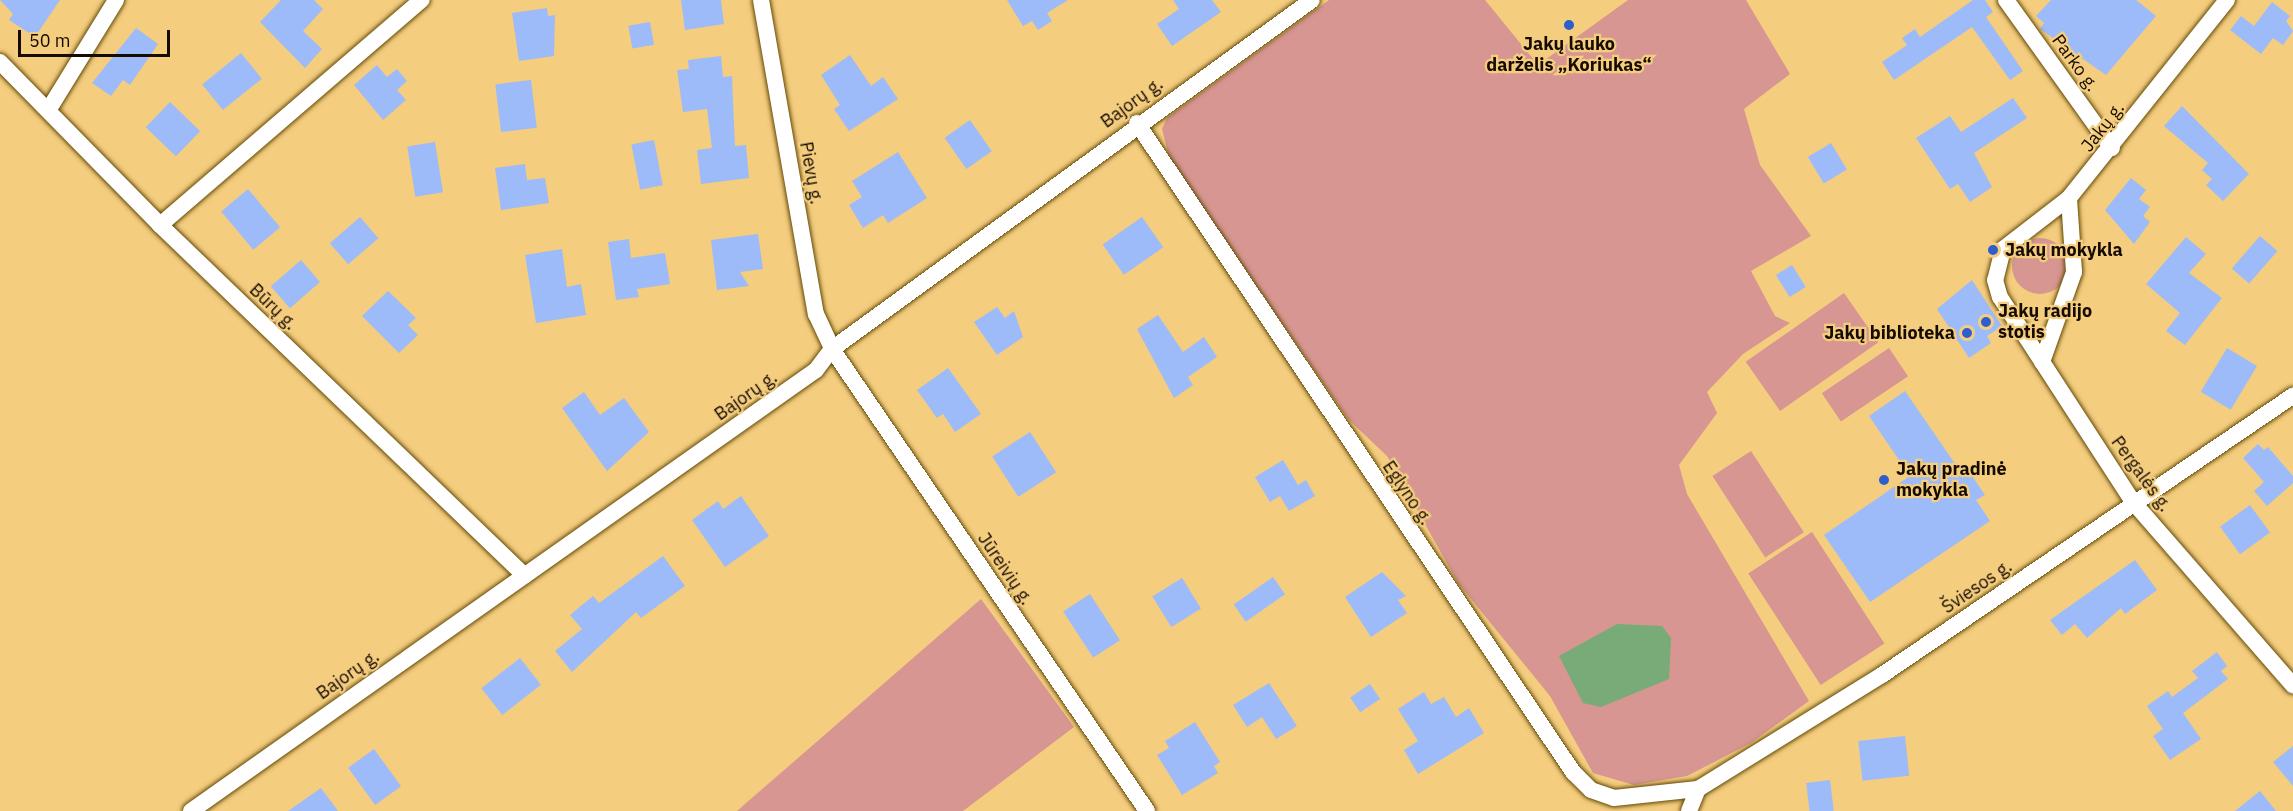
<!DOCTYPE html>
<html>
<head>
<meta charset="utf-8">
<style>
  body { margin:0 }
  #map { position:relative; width:2293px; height:811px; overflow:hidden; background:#f4cd7f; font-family:"IBM Plex Sans",sans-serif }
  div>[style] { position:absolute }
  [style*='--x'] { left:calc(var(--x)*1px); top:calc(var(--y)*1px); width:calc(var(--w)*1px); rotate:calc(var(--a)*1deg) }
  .green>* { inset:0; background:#d79691; transform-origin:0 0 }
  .round { border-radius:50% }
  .water>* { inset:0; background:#78ab77 }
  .building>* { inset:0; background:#9dbbf8; transform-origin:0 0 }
  .roads { filter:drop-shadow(0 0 2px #644a05) drop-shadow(0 0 2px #644a05) }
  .minor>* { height:16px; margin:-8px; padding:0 8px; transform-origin:8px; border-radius:8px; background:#fff }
  .dots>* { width:16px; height:16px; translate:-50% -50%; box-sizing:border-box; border:3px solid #f4cd7f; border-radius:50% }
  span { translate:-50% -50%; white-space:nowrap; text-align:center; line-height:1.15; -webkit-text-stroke:4.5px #f4cd7f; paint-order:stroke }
  .poi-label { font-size:18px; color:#160b00; font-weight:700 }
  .left { translate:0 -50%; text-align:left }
  .right { translate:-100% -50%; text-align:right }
  .street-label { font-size:18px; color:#160b00 }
  .scale { position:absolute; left:18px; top:30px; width:152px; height:27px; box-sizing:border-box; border:3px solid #160b00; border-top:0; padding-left:8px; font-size:18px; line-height:21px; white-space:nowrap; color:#160b00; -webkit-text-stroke:4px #f4cd7f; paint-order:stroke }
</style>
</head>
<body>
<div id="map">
  <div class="green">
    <div style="clip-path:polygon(1329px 0,1485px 0,1538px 65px,1628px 0,1746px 0,1790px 74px,1744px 109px,1760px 165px,1811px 236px,1751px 271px,1775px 316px,1790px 323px,1743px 354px,1707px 392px,1717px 413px,1679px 465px,1687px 494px,1809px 701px,1751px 743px,1687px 776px,1634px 785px,1593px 773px,1550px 696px,1458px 583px,1387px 456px,1348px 419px,1170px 160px,1162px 129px,1167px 118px)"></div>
    <div class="round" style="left:2012px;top:238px;width:56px;height:56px"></div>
    <div style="left:1844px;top:293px;width:60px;height:120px;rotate:55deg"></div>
    <div style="left:1889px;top:348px;width:34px;height:81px;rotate:56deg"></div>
    <div style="left:1751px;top:451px;width:97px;height:46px;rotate:57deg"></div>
    <div style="left:1812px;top:532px;width:133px;height:76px;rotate:57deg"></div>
    <div style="clip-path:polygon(981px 599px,1074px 727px,963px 811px,737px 811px)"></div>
  </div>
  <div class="water">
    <div style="clip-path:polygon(1617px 624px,1662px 626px,1671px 638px,1669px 679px,1601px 707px,1583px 703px,1559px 656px)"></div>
  </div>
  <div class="building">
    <div style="clip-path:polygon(0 0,60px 0,35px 37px,9px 20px,13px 14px)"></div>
    <div style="clip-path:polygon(281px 0,314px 0,323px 9px,303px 31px,322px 49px,305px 68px,260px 22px)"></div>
    <div style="clip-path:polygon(681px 0,721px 0,724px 24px,685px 30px)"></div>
    <div style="clip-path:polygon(1007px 0,1068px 0,1047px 13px,1052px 21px,1038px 30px,1032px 21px,1023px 26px)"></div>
    <div style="clip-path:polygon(1173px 0,1212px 0,1221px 12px,1172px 46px,1157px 24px,1179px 9px)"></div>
    <div style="clip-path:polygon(1973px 0,1985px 0,1993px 12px,1986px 17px,2023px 71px,2010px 80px,1972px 27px,1894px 80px,1882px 62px,1907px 45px,1902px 38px,1915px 29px,1920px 37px)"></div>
    <div style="clip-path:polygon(2051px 0,2136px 0,2156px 16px,2106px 75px,2040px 29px,2044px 23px,2036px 16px)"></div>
    <div style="clip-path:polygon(2272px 2px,2290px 16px,2286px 21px,2293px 31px,2283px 45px,2273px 38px,2261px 54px,2230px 30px,2241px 16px,2254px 26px)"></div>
    <div style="clip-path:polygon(547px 8px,548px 16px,555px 15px,554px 56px,519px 61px,512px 13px)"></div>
    <div style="left:650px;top:22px;width:23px;height:22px;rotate:80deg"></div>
    <div style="clip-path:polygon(136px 28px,158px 44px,130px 85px,123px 80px,111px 96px,92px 83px)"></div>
    <div style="left:241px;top:53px;width:33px;height:50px;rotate:51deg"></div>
    <div style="clip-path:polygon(850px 55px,871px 86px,883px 77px,898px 99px,849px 131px,834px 109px,840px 105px,821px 75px)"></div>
    <div style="clip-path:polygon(721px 56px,723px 77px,732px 76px,735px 146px,746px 145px,749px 178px,701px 184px,697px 150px,712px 148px,707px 109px,683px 112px,677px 70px,689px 69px,688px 60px)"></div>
    <div style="clip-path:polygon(377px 65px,387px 77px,397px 69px,407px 81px,397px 90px,406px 100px,383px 120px,354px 85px)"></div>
    <div style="left:531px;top:80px;width:48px;height:36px;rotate:83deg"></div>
    <div style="clip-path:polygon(2013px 98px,2027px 118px,1974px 153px,1992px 187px,1970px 202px,1958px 184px,1950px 189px,1916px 138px,1950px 116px,1961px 132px)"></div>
    <div style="left:170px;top:102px;width:42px;height:35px;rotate:44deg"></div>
    <div style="clip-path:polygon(2182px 106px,2249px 174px,2223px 201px,2206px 185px,2212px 179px,2202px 170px,2208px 163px,2164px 126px)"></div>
    <div style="left:970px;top:120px;width:38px;height:31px;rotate:55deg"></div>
    <div style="left:654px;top:140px;width:46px;height:23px;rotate:79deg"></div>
    <div style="left:435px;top:142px;width:51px;height:28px;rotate:81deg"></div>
    <div style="left:1831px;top:143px;width:31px;height:27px;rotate:59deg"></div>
    <div style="clip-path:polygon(898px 152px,927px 198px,888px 223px,883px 215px,863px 228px,849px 205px,862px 197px,852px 181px)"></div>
    <div style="clip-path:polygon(525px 164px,527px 180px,545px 178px,549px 203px,501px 210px,495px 168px)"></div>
    <div style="clip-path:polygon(2131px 178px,2146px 190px,2139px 199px,2150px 207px,2143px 216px,2150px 222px,2134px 244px,2105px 210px)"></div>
    <div style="left:248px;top:189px;width:50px;height:35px;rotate:50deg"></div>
    <div style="left:360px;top:217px;width:28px;height:40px;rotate:49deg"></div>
    <div style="left:1142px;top:217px;width:37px;height:48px;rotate:55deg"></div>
    <div style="clip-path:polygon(758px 234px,763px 269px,740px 272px,749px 286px,717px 290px,711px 240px)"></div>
    <div style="left:2260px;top:236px;width:23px;height:43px;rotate:41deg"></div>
    <div style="clip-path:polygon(2186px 237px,2206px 254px,2189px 273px,2222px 298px,2185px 345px,2166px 331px,2180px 313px,2146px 284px)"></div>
    <div style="clip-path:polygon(629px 239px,631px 258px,665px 253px,670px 284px,637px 289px,639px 297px,616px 300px,608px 242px)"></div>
    <div style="clip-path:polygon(562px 249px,567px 287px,581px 284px,586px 315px,536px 323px,525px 255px)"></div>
    <div style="left:301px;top:260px;width:29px;height:40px;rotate:49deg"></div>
    <div style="left:1792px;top:265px;width:26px;height:19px;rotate:58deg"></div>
    <div style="clip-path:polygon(1972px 280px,2002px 326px,1987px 336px,1991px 343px,1969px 358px,1937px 309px)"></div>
    <div style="clip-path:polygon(388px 291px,416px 318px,408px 325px,418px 335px,399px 353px,362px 316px)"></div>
    <div style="clip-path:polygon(997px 307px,1005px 318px,1014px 311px,1023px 337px,997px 355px,974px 322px)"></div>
    <div style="clip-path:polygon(1158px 315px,1183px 352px,1204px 337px,1217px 357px,1188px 377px,1193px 385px,1174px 398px,1137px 329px)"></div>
    <div style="left:2227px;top:348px;width:35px;height:51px;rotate:31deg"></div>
    <div style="clip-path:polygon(948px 368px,981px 414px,955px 432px,943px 414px,937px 418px,917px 390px)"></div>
    <div style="clip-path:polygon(1905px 391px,1960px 471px,1966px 467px,1985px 495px,1976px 500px,1990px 521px,1870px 602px,1824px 535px,1910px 476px,1869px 416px)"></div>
    <div style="clip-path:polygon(584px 392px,600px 415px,624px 398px,649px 432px,607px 471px,562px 408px)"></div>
    <div style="left:1030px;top:432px;width:48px;height:45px;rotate:57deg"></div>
    <div style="clip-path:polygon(2258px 444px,2264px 450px,2268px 447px,2293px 476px,2293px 483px,2267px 506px,2254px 491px,2264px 482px,2243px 458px)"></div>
    <div style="clip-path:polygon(1283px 460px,1298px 485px,1306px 480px,1315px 496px,1289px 511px,1280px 496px,1270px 502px,1255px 477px)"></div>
    <div style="clip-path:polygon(741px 496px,769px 536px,725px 567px,692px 520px,718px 501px,723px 509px)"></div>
    <div style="left:2250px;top:505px;width:34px;height:37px;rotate:54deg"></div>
    <div style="clip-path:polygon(663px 556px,685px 586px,641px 618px,636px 612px,572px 672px,555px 651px,582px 629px,570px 615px,593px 596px,599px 603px)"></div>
    <div style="clip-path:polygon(2135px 560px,2157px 590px,2125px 614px,2121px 608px,2087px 638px,2075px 624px,2062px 635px,2050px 620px)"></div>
    <div style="clip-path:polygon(1382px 572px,1406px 596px,1398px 600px,1407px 613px,1371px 637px,1345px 597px)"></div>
    <div style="left:1273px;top:577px;width:21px;height:48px;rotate:55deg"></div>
    <div style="left:1182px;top:578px;width:36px;height:35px;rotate:58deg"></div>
    <div style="left:1090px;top:594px;width:55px;height:32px;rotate:57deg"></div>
    <div style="clip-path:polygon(2217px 652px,2227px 666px,2221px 671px,2228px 679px,2183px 713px,2201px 739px,2170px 760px,2153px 736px,2163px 729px,2147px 706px,2168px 691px,2172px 697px,2198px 678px,2192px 671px)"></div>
    <div style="left:520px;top:658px;width:34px;height:49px;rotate:52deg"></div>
    <div style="clip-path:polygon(1269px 683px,1297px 726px,1276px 739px,1262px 717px,1247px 727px,1233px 705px)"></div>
    <div style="left:1370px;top:684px;width:18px;height:24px;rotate:56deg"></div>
    <div style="clip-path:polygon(1424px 692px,1431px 704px,1444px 697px,1456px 717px,1469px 708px,1484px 733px,1418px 774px,1404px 750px,1418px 741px,1398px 709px)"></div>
    <div style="clip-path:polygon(1195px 722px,1220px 762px,1214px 766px,1218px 773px,1182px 795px,1157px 755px,1169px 748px,1165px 741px)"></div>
    <div style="left:1905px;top:736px;width:40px;height:47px;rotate:84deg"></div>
    <div style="clip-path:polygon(2293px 746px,2293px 786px,2273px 762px)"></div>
    <div style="left:374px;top:749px;width:46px;height:32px;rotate:54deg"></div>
    <div style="left:1830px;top:780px;width:31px;height:24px;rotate:83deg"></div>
    <div style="clip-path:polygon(321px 788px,338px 811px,288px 811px)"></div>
    <div style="clip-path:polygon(2260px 791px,2276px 811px,2235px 811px)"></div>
  </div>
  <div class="roads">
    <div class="minor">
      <div style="--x:761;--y:0;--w:319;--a:80.1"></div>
      <div style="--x:816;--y:314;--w:38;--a:65"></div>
      <div style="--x:832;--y:349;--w:559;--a:55.71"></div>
      <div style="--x:2006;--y:0;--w:182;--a:54.4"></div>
      <div style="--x:2227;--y:0;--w:253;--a:128.6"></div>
      <div style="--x:2069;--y:198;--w:83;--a:142.3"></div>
      <div style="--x:2003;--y:249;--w:32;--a:104"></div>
      <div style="--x:1995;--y:280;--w:18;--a:74"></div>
      <div style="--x:2000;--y:297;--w:246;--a:57"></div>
      <div style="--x:2134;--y:503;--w:242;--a:48.9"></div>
      <div style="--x:0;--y:62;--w:228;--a:45.5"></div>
      <div style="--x:160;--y:225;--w:506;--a:43.88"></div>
      <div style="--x:49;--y:109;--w:128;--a:-58.4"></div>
      <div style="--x:1137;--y:123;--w:782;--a:56.11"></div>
      <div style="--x:1573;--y:772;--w:25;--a:45"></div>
      <div style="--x:1591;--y:790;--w:24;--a:19"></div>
      <div style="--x:1614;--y:798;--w:84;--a:-6.1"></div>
      <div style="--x:160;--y:225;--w:345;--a:-40.7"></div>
      <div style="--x:2042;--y:362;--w:96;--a:-70.4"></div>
      <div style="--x:2074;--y:272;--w:74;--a:-93.9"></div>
      <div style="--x:191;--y:811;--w:765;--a:-35.21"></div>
      <div style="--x:816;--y:370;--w:26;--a:-53"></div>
      <div style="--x:832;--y:349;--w:593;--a:-36.02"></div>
      <div style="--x:1689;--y:811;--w:24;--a:-68"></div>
      <div style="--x:1698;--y:789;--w:216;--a:-31.8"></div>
      <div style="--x:1882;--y:675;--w:497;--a:-34.2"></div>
    </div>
  </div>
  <div class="dots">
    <div style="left:1569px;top:25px;background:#2e5dcc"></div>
    <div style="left:1993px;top:250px;background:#2e5dcc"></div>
    <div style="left:1986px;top:322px;background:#2e5dcc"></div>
    <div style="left:1967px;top:333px;background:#2e5dcc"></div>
    <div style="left:1884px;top:480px;background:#2e5dcc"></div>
  </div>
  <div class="poi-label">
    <span style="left:1569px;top:55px">Jakų lauko<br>darželis „Koriukas“</span>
    <span class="left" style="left:2005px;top:250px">Jakų mokykla</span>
    <span class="left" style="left:1998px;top:322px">Jakų radijo<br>stotis</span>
    <span class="right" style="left:1955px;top:333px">Jakų biblioteka</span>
    <span class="left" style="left:1896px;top:480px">Jakų pradinė<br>mokykla</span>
  </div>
  <div class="street-label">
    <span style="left:2075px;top:63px;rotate:54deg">Parko g.</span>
    <span style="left:1132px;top:103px;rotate:-36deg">Bajorų g.</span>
    <span style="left:2103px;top:127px;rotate:-52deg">Jakų g.</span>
    <span style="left:811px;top:173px;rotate:80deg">Pievų g.</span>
    <span style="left:273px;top:307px;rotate:44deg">Būrų g.</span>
    <span style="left:746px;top:396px;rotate:-35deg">Bajorų g.</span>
    <span style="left:2141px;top:474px;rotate:54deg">Pergalės g.</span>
    <span style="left:1407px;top:493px;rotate:56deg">Eglyno g.</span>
    <span style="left:1005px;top:569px;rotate:56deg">Jūreivių g.</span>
    <span style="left:1977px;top:587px;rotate:-34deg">Šviesos g.</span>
    <span style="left:348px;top:675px;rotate:-35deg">Bajorų g.</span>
  </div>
  <div class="scale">50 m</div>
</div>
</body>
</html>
